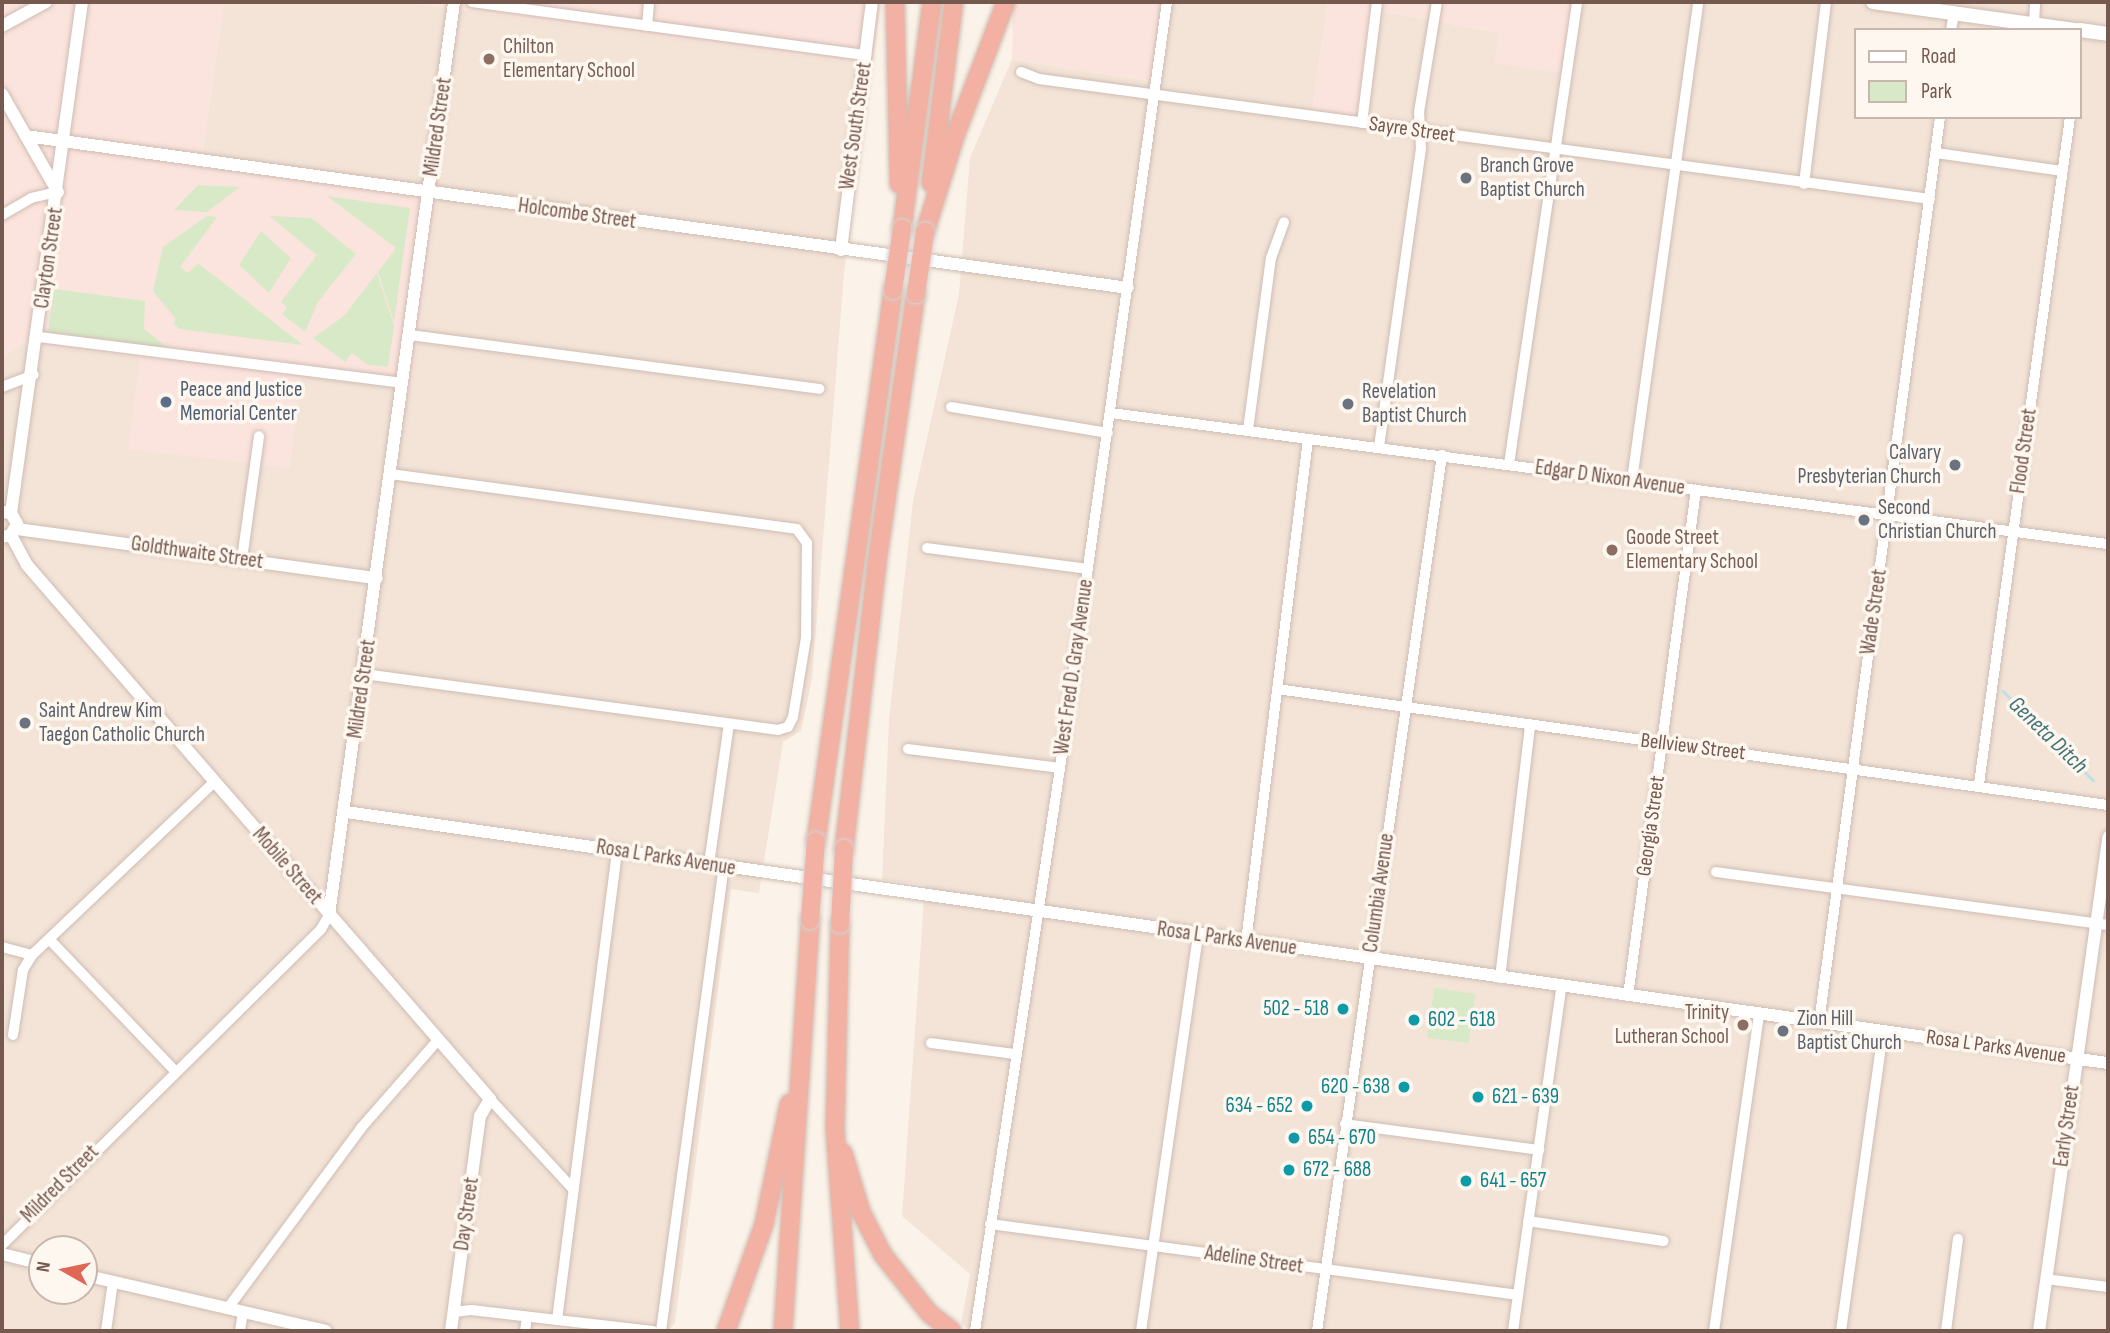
<!DOCTYPE html>
<html>
<head>
<meta charset="utf-8">
<style>
  body { margin:0 }
  #map { position:relative; width:2110px; height:1333px; overflow:hidden; background:#fbf3e9; font-family:"Sofia Sans Condensed",sans-serif }
  div>[style] { position:absolute }
  [style*='--x'] { left:calc(var(--x)*1px); top:calc(var(--y)*1px); width:calc(var(--w)*1px); rotate:calc(var(--a)*1deg) }
  .residential>* { inset:0; background:#f3e4d7 }
  .commercial>* { inset:0; background:#fbe4dd }
  .green>* { inset:0; background:#d8e9c7; transform-origin:0 0 }
  .stream>* { height:2.5px; margin:-1.25px; padding:0 1.25px; transform-origin:1.25px; border-radius:1.25px; background:#bee2e4 }
  .roads { filter:drop-shadow(0 0 2px #cfbcb2) drop-shadow(0 0 2px #cfbcb2) }
  .minor>* { height:10px; margin:-5px; padding:0 5px; transform-origin:5px; border-radius:5px; background:#fff }
  .tertiary>* { height:12px; margin:-6px; padding:0 6px; transform-origin:6px; border-radius:6px; background:#fff }
  .secondary>* { height:14px; margin:-7px; padding:0 7px; transform-origin:7px; border-radius:7px; background:#fff }
  .motorway>* { height:18px; margin:-9px; padding:0 9px; transform-origin:9px; border-radius:9px; background:#f2b1a3 }
  .bridges { filter:drop-shadow(0 0 2px #d8d0cd) drop-shadow(0 0 2px #d8d0cd) }
  .motorway-bridge>* { height:18px; margin:-9px; padding:0 9px; transform-origin:9px; border-radius:9px; background:#f2b1a3 }
  .dots>* { width:19px; height:19px; translate:-50% -50%; box-sizing:border-box; border:4px solid #fef7ef; border-radius:50% }
  span { translate:-50% -50%; white-space:nowrap; text-align:center; line-height:1.15; -webkit-text-stroke:7px #fef7ef; paint-order:stroke }
  .education-label { font-size:21px; color:#785e54 }
  .left { translate:0 -50%; text-align:left }
  .right { translate:-100% -50%; text-align:right }
  .street-label { font-size:21px; color:#75584e }
  .worship-label { font-size:21px; color:#5b616d }
  .service-label { font-size:21px; color:#4e5e75 }
  .culture-label { font-size:21px; color:#0d838f }
  .water-label { font-size:23px; color:#427478; font-style:italic }
  .frame { position:absolute; inset:0; border:4px solid #75584e; pointer-events:none }
  .legend { position:absolute; left:1854px; top:28px; width:228px; height:91px; box-sizing:border-box; background:#fef7ef; border:2px solid #c7b7af; margin:0; padding:9px 12px; list-style:none; font-size:21px; color:#75584e }
  .legend li { display:flex; align-items:center; gap:14px; height:35px }
  .legend b { width:35px; border:2px solid #c7b7af }
  .north { position:absolute; left:28px; top:1235px; width:70px; height:70px; box-sizing:border-box; background:#fef7ef; border:2px solid #c7b7af; border-radius:50%; rotate:279deg; font-size:19px; font-weight:700; line-height:28px; text-align:center; color:#75584e }
  .north::after { content:''; display:block; margin:auto; width:24px; height:32px; background:#de6855; clip-path:polygon(50% 0,100% 100%,50% 72%,0 100%) }
</style>
</head>
<body>
<div id="map">
  <div class="residential">
    <div style="clip-path:polygon(evenodd,224px 2px,402px 2px,872px 65px,844px 273px,812px 679px,801px 731px,783px 742px,759px 893px,731px 889px,675px 1323px,668px 1331px,2px 1331px,2px 357px,23px 344px,140px 357px,289px 468px,301px 377px,412px 388px,202px 156px,224px 2px,42px 1249px,84px 1249px,84px 1291px,42px 1291px,42px 1249px)"></div>
    <div style="clip-path:polygon(evenodd,1160px 2px,1328px 2px,1312px 111px,1358px 118px,1372px 9px,1499px 33px,1560px 73px,1572px 2px,2108px 2px,2108px 1331px,970px 1331px,961px 1323px,970px 1274px,902px 1216px,925px 885px,882px 880px,889px 720px,913px 501px,959px 294px,970px 158px,1012px 59px,1149px 81px,1160px 2px,1856px 30px,2080px 30px,2080px 117px,1856px 117px,1856px 30px)"></div>
  </div>
  <div class="commercial">
    <div style="clip-path:polygon(2px 2px,224px 2px,202px 156px,439px 189px,412px 388px,301px 377px,289px 468px,128px 449px,140px 357px,23px 344px,2px 357px)"></div>
    <div style="clip-path:polygon(402px 2px,881px 2px,872px 65px)"></div>
    <div style="clip-path:polygon(1013px 2px,1160px 2px,1149px 81px,1012px 59px)"></div>
    <div style="clip-path:polygon(1328px 2px,1572px 2px,1560px 73px,1494px 63px,1499px 33px,1373px 9px,1358px 118px,1312px 112px)"></div>
  </div>
  <div class="green">
    <div style="clip-path:polygon(198px 185px,240px 187px,207px 212px,174px 210px)"></div>
    <div style="clip-path:polygon(327px 196px,410px 208px,394px 322px,378px 272px,396px 248px)"></div>
    <div style="clip-path:polygon(261px 209px,270px 216px,311px 218px,356px 254px,318px 302px,305px 332px,282px 314px,287px 307px,281px 302px,317px 255px)"></div>
    <div style="clip-path:polygon(207px 216px,217px 217px,180px 267px,188px 273px,198px 263px,303px 345px,179px 329px,174px 324px,175px 318px,153px 291px,163px 247px)"></div>
    <div style="clip-path:polygon(261px 231px,291px 258px,269px 293px,239px 265px)"></div>
    <div style="clip-path:polygon(377px 273px,394px 326px,388px 367px,368px 365px,352px 353px,345px 362px,313px 338px,344px 316px)"></div>
    <div style="clip-path:polygon(54px 289px,145px 301px,144px 329px,168px 348px,48px 332px)"></div>
    <div style="left:1434px;top:988px;width:42px;height:50px;rotate:8deg"></div>
  </div>
  <div class="stream">
    <div style="--x:2003;--y:691;--w:127;--a:44.7"></div>
  </div>
  <div class="roads">
    <div class="minor">
      <div style="--x:472;--y:2;--w:398;--a:7.7"></div>
      <div style="--x:2034;--y:24;--w:22;--a:-87"></div>
      <div style="--x:647;--y:26;--w:24;--a:-85"></div>
      <div style="--x:1951;--y:30;--w:17;--a:-80"></div>
      <div style="--x:1021;--y:72;--w:19;--a:21"></div>
      <div style="--x:1039;--y:79;--w:899;--a:7.67"></div>
      <div style="--x:1362;--y:123;--w:122;--a:-82.9"></div>
      <div style="--x:1936;--y:153;--w:127;--a:8.1"></div>
      <div style="--x:1804;--y:184;--w:183;--a:-83.1"></div>
      <div style="--x:2;--y:215;--w:34;--a:-30"></div>
      <div style="--x:31;--y:198;--w:28;--a:-13"></div>
      <div style="--x:410;--y:335;--w:413;--a:7.5"></div>
      <div style="--x:39;--y:337;--w:367;--a:7.2"></div>
      <div style="--x:2;--y:387;--w:34;--a:-21"></div>
      <div style="--x:951;--y:407;--w:159;--a:9.4"></div>
      <div style="--x:1111;--y:413;--w:1006;--a:7.49"></div>
      <div style="--x:1248;--y:430;--w:174;--a:-82.4"></div>
      <div style="--x:1271;--y:258;--w:38;--a:-70"></div>
      <div style="--x:1379;--y:447;--w:301;--a:-82"></div>
      <div style="--x:1421;--y:149;--w:37;--a:-93"></div>
      <div style="--x:1419;--y:112;--w:111;--a:-80.7"></div>
      <div style="--x:1509;--y:464;--w:467;--a:-81.6"></div>
      <div style="--x:1632;--y:480;--w:483;--a:-82.1"></div>
      <div style="--x:927;--y:548;--w:162;--a:7.4"></div>
      <div style="--x:242;--y:559;--w:124;--a:-82.1"></div>
      <div style="--x:364;--y:674;--w:418;--a:7.7"></div>
      <div style="--x:778;--y:730;--w:10;--a:-17"></div>
      <div style="--x:788;--y:727;--w:11;--a:-63"></div>
      <div style="--x:793;--y:717;--w:80;--a:-80.7"></div>
      <div style="--x:806;--y:638;--w:95;--a:-89.4"></div>
      <div style="--x:807;--y:543;--w:17;--a:-126"></div>
      <div style="--x:797;--y:529;--w:409;--a:-172.3"></div>
      <div style="--x:1277;--y:689;--w:839;--a:7.95"></div>
      <div style="--x:908;--y:749;--w:153;--a:7.1"></div>
      <div style="--x:1979;--y:784;--w:673;--a:-82.23"></div>
      <div style="--x:709;--y:864;--w:141;--a:-81.9"></div>
      <div style="--x:1716;--y:872;--w:396;--a:7.7"></div>
      <div style="--x:49;--y:939;--w:182;--a:46.3"></div>
      <div style="--x:1246;--y:942;--w:507;--a:-82.97"></div>
      <div style="--x:2;--y:947;--w:31;--a:15"></div>
      <div style="--x:1500;--y:978;--w:255;--a:-83.2"></div>
      <div style="--x:1628;--y:996;--w:511;--a:-82.35"></div>
      <div style="--x:1819;--y:1023;--w:914;--a:-82.39"></div>
      <div style="--x:13;--y:1035;--w:66;--a:-81.3"></div>
      <div style="--x:23;--y:970;--w:17;--a:-59"></div>
      <div style="--x:32;--y:955;--w:251;--a:-43.5"></div>
      <div style="--x:931;--y:1043;--w:85;--a:7.5"></div>
      <div style="--x:490;--y:1099;--w:121;--a:47.3"></div>
      <div style="--x:1345;--y:1124;--w:196;--a:7.6"></div>
      <div style="--x:1528;--y:1221;--w:137;--a:8.4"></div>
      <div style="--x:990;--y:1224;--w:533;--a:7.66"></div>
      <div style="--x:2;--y:1245;--w:449;--a:-44.7"></div>
      <div style="--x:321;--y:929;--w:16;--a:-60"></div>
      <div style="--x:2046;--y:1279;--w:63;--a:7.4"></div>
      <div style="--x:228;--y:1308;--w:224;--a:-53.5"></div>
      <div style="--x:361;--y:1128;--w:117;--a:-48.8"></div>
      <div style="--x:454;--y:1312;--w:17;--a:-7"></div>
      <div style="--x:471;--y:1310;--w:183;--a:6.6"></div>
      <div style="--x:557;--y:1320;--w:474;--a:-82.7"></div>
      <div style="--x:106;--y:1331;--w:49;--a:-81.9"></div>
      <div style="--x:240;--y:1331;--w:19;--a:-81"></div>
      <div style="--x:525;--y:1331;--w:14;--a:-82"></div>
      <div style="--x:661;--y:1331;--w:468;--a:-82.3"></div>
      <div style="--x:975;--y:1331;--w:569;--a:-81.41"></div>
      <div style="--x:1060;--y:768;--w:773;--a:-82.05"></div>
      <div style="--x:1141;--y:1331;--w:400;--a:-81.8"></div>
      <div style="--x:1317;--y:1331;--w:885;--a:-81.88"></div>
      <div style="--x:1513;--y:1331;--w:346;--a:-82"></div>
      <div style="--x:1714;--y:1331;--w:319;--a:-81.9"></div>
      <div style="--x:1841;--y:1331;--w:302;--a:-82"></div>
      <div style="--x:1946;--y:1331;--w:93;--a:-82.6"></div>
    </div>
    <div class="tertiary">
      <div style="--x:2;--y:26;--w:50;--a:-28.6"></div>
      <div style="--x:2;--y:94;--w:113;--a:60.3"></div>
      <div style="--x:26;--y:136;--w:1112;--a:7.85"></div>
      <div style="--x:841;--y:250;--w:250;--a:-82.9"></div>
      <div style="--x:2;--y:512;--w:9;--a:6"></div>
      <div style="--x:11;--y:513;--w:13;--a:61"></div>
      <div style="--x:17;--y:524;--w:13;--a:119"></div>
      <div style="--x:11;--y:535;--w:9;--a:167"></div>
      <div style="--x:11;--y:513;--w:516;--a:-82.09"></div>
      <div style="--x:17;--y:529;--w:363;--a:7.8"></div>
      <div style="--x:11;--y:535;--w:34;--a:62"></div>
      <div style="--x:27;--y:565;--w:707;--a:49.07"></div>
      <div style="--x:490;--y:1099;--w:20;--a:120"></div>
      <div style="--x:480;--y:1116;--w:217;--a:97.7"></div>
      <div style="--x:346;--y:812;--w:1780;--a:8.11"></div>
      <div style="--x:329;--y:915;--w:922;--a:-82.2"></div>
      <div style="--x:2;--y:1254;--w:41;--a:14"></div>
      <div style="--x:84;--y:1275;--w:248;--a:13"></div>
      <div style="--x:2039;--y:1331;--w:499;--a:-82"></div>
    </div>
    <div class="secondary">
      <div style="--x:1873;--y:2;--w:205;--a:7.9"></div>
      <div style="--x:2080;--y:30;--w:28;--a:8"></div>
    </div>
    <div class="motorway">
      <div style="--x:895;--y:2;--w:182;--a:88.7"></div>
      <div style="--x:931;--y:183;--w:182;--a:-82.8"></div>
      <div style="--x:902;--y:229;--w:229;--a:-82.5"></div>
      <div style="--x:925;--y:232;--w:101;--a:-72.6"></div>
      <div style="--x:955;--y:136;--w:143;--a:-69.2"></div>
      <div style="--x:816;--y:841;--w:556;--a:-82.04"></div>
      <div style="--x:844;--y:849;--w:288;--a:-83.4"></div>
      <div style="--x:877;--y:563;--w:272;--a:-81.8"></div>
      <div style="--x:840;--y:924;--w:205;--a:91.4"></div>
      <div style="--x:835;--y:1129;--w:203;--a:85.8"></div>
      <div style="--x:843;--y:1153;--w:62;--a:73"></div>
      <div style="--x:861;--y:1212;--w:48;--a:62.9"></div>
      <div style="--x:883;--y:1255;--w:74;--a:51.6"></div>
      <div style="--x:929;--y:1313;--w:29;--a:38"></div>
      <div style="--x:726;--y:1331;--w:114;--a:-70.4"></div>
      <div style="--x:764;--y:1224;--w:123;--a:-78.2"></div>
      <div style="--x:783;--y:1331;--w:412;--a:-86.2"></div>
    </div>
  </div>
  <div class="bridges">
    <div class="motorway-bridge">
      <div style="--x:893;--y:290;--w:62;--a:-81.6"></div>
      <div style="--x:916;--y:294;--w:63;--a:-81.7"></div>
      <div style="--x:810;--y:920;--w:79;--a:-85.7"></div>
      <div style="--x:840;--y:924;--w:75;--a:-86.9"></div>
    </div>
  </div>
  <div class="dots">
    <div style="left:489px;top:59px;background:#8d6e63"></div>
    <div style="left:1466px;top:178px;background:#6b7280"></div>
    <div style="left:166px;top:402px;background:#5c6f8a"></div>
    <div style="left:1348px;top:404px;background:#6b7280"></div>
    <div style="left:1955px;top:465px;background:#6b7280"></div>
    <div style="left:1864px;top:520px;background:#6b7280"></div>
    <div style="left:1612px;top:550px;background:#8d6e63"></div>
    <div style="left:25px;top:723px;background:#6b7280"></div>
    <div style="left:1343px;top:1009px;background:#0f9aa8"></div>
    <div style="left:1414px;top:1020px;background:#0f9aa8"></div>
    <div style="left:1743px;top:1025px;background:#8d6e63"></div>
    <div style="left:1783px;top:1031px;background:#6b7280"></div>
    <div style="left:1404px;top:1087px;background:#0f9aa8"></div>
    <div style="left:1478px;top:1097px;background:#0f9aa8"></div>
    <div style="left:1307px;top:1106px;background:#0f9aa8"></div>
    <div style="left:1294px;top:1138px;background:#0f9aa8"></div>
    <div style="left:1289px;top:1170px;background:#0f9aa8"></div>
    <div style="left:1466px;top:1181px;background:#0f9aa8"></div>
  </div>
  <div class="education-label">
    <span class="left" style="left:503px;top:59px">Chilton<br>Elementary School</span>
    <span class="left" style="left:1626px;top:550px">Goode Street<br>Elementary School</span>
    <span class="right" style="left:1729px;top:1025px">Trinity<br>Lutheran School</span>
  </div>
  <div class="street-label">
    <span style="left:856px;top:126px;rotate:-82deg">West South Street</span>
    <span style="left:438px;top:127px;rotate:-82deg">Mildred Street</span>
    <span style="left:1412px;top:130px;rotate:8deg">Sayre Street</span>
    <span style="left:577px;top:214px;rotate:8deg">Holcombe Street</span>
    <span style="left:49px;top:258px;rotate:-82deg">Clayton Street</span>
    <span style="left:2024px;top:451px;rotate:-82deg">Flood Street</span>
    <span style="left:1610px;top:478px;rotate:8deg">Edgar D Nixon Avenue</span>
    <span style="left:197px;top:553px;rotate:8deg">Goldthwaite Street</span>
    <span style="left:1874px;top:612px;rotate:-82deg">Wade Street</span>
    <span style="left:1074px;top:667px;rotate:-82deg">West Fred D. Gray Avenue</span>
    <span style="left:362px;top:689px;rotate:-82deg">Mildred Street</span>
    <span style="left:1693px;top:747px;rotate:7deg">Bellview Street</span>
    <span style="left:1651px;top:826px;rotate:-82deg">Georgia Street</span>
    <span style="left:666px;top:858px;rotate:9deg">Rosa L Parks Avenue</span>
    <span style="left:287px;top:866px;rotate:49deg">Mobile Street</span>
    <span style="left:1379px;top:893px;rotate:-82deg">Columbia Avenue</span>
    <span style="left:1227px;top:939px;rotate:8deg">Rosa L Parks Avenue</span>
    <span style="left:1996px;top:1047px;rotate:8deg">Rosa L Parks Avenue</span>
    <span style="left:2067px;top:1126px;rotate:-82deg">Early Street</span>
    <span style="left:60px;top:1184px;rotate:-45deg">Mildred Street</span>
    <span style="left:467px;top:1214px;rotate:-82deg">Day Street</span>
    <span style="left:1254px;top:1260px;rotate:8deg">Adeline Street</span>
  </div>
  <div class="worship-label">
    <span class="left" style="left:1480px;top:178px">Branch Grove<br>Baptist Church</span>
    <span class="left" style="left:1362px;top:404px">Revelation<br>Baptist Church</span>
    <span class="right" style="left:1941px;top:465px">Calvary<br>Presbyterian Church</span>
    <span class="left" style="left:1878px;top:520px">Second<br>Christian Church</span>
    <span class="left" style="left:39px;top:723px">Saint Andrew Kim<br>Taegon Catholic Church</span>
    <span class="left" style="left:1797px;top:1031px">Zion Hill<br>Baptist Church</span>
  </div>
  <div class="service-label">
    <span class="left" style="left:180px;top:402px">Peace and Justice<br>Memorial Center</span>
  </div>
  <div class="culture-label">
    <span class="right" style="left:1329px;top:1009px">502 - 518</span>
    <span class="left" style="left:1428px;top:1020px">602 - 618</span>
    <span class="right" style="left:1390px;top:1087px">620 - 638</span>
    <span class="left" style="left:1492px;top:1097px">621 - 639</span>
    <span class="right" style="left:1293px;top:1106px">634 - 652</span>
    <span class="left" style="left:1308px;top:1138px">654 - 670</span>
    <span class="left" style="left:1303px;top:1170px">672 - 688</span>
    <span class="left" style="left:1480px;top:1181px">641 - 657</span>
  </div>
  <div class="water-label">
    <span style="left:2048px;top:735px;rotate:44deg">Geneta Ditch</span>
  </div>
  <div class="frame"></div>
  <ul class="legend">
  <li><b style="height:9px;background:#fff"></b>Road</li>
  <li><b style="height:19px;background:#d8e9c7"></b>Park</li>
  </ul>
  <div class="north">N</div>
</div>
</body>
</html>
